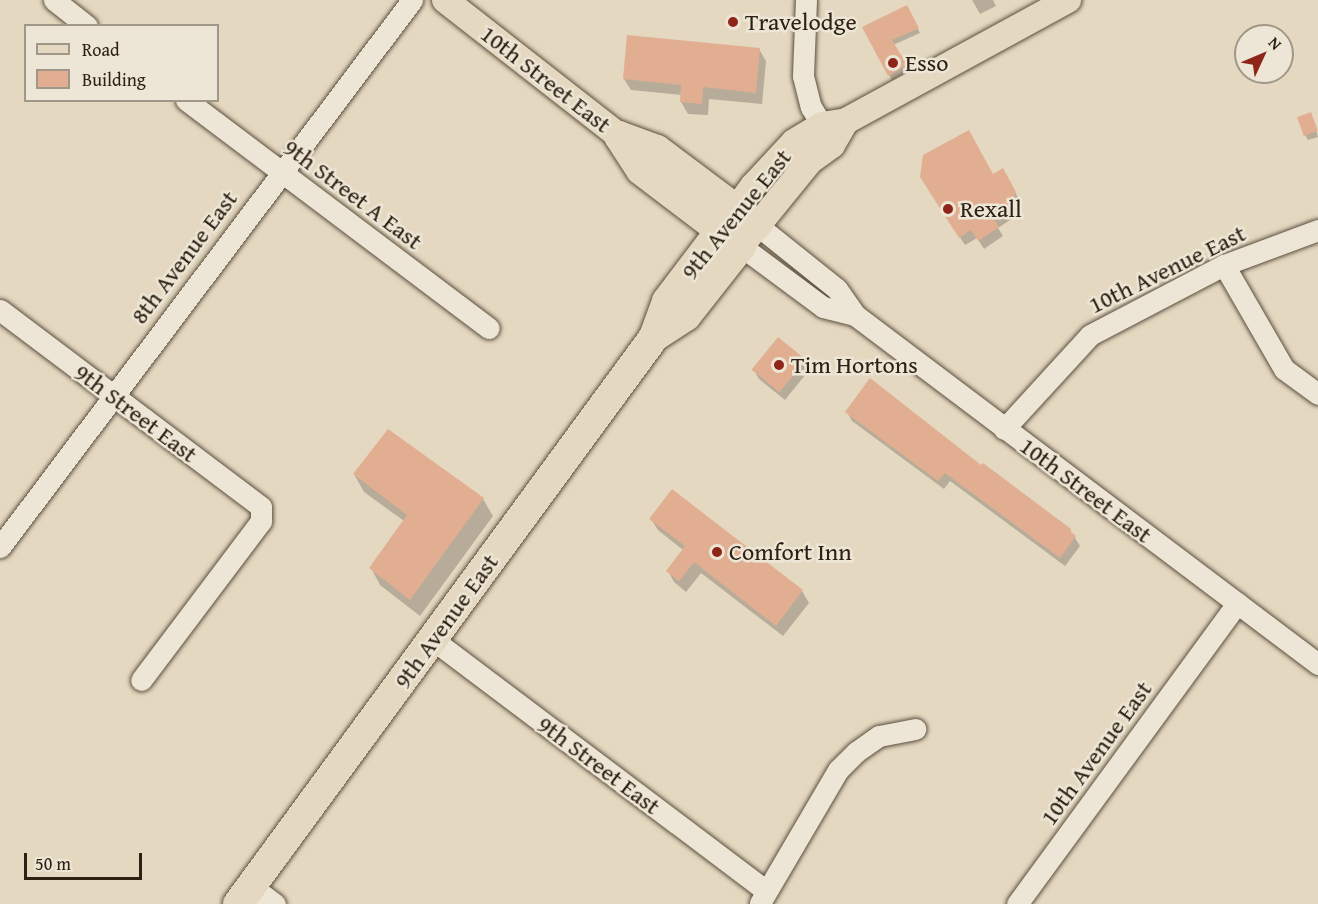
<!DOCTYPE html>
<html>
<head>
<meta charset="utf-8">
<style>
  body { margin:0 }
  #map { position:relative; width:1318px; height:904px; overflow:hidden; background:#e4d8c0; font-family:"Gentium Book Plus",serif }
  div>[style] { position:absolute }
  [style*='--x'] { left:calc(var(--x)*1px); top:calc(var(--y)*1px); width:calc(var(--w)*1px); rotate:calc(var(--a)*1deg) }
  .shadow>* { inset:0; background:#0003 }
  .building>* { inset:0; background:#e2ae91; transform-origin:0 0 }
  .roads { filter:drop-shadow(0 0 2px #5c4f3e) drop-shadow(0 0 2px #5c4f3e) }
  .minor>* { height:21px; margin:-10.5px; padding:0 10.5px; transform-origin:10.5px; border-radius:10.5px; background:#ede6d6 }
  .major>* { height:26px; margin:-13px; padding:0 13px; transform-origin:13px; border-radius:13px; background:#e4d8c0 }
  .highway>* { height:30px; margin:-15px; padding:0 15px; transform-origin:15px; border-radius:15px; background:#e4d8c0 }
  .dots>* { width:16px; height:16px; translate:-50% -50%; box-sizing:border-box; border:3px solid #ede6d6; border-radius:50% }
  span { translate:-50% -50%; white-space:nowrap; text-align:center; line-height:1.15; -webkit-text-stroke:5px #ede6d6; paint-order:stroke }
  .poi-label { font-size:24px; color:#2e2113 }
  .left { translate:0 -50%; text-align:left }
  .street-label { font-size:24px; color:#2e2113 }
  .legend { position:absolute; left:24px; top:24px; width:195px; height:78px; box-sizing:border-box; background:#ede6d6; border:2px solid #a19788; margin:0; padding:8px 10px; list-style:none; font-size:18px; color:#2e2113 }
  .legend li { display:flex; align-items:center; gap:12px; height:30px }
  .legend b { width:30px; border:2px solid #a19788 }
  .north { position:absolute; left:1234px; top:24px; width:60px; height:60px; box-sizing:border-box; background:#ede6d6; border:2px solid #a19788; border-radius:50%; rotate:46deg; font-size:16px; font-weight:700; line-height:24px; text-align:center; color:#2e2113 }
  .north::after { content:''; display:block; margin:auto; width:21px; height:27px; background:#8f2418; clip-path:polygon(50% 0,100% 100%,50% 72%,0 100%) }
  .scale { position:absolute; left:24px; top:853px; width:118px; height:27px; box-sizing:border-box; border:3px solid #2e2113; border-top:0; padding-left:8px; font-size:18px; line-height:21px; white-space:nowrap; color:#2e2113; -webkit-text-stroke:4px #ede6d6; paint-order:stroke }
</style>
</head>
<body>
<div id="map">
  <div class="shadow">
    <div style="clip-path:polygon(972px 0,993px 0,996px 6px,980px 14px)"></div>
    <div style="clip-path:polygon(907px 7px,920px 33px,893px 45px,908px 70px,892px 80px,864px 28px)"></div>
    <div style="clip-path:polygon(759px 49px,766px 61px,762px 104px,709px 99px,708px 115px,688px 114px,681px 102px,682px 95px,631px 90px,624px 79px)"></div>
    <div style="clip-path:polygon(1282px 53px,1286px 62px,1282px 64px)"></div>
    <div style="clip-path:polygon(1313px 119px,1318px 137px,1308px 140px,1305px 135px)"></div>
    <div style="clip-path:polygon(1002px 170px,1020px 201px,1013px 218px,998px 228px,1003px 236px,984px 249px,977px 238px,965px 245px,927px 186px,993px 176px)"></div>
    <div style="clip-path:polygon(805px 361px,810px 369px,785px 400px,759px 379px,754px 370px)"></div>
    <div style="clip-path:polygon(847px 412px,981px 467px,1070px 530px,1080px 546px,1065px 566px,950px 481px,944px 489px,852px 421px)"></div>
    <div style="clip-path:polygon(354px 474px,483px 499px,493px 516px,420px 616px,380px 585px,371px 568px,404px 521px,364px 492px)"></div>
    <div style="clip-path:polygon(672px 491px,802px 591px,809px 603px,783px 636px,701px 573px,686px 592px,674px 582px,668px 571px,683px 550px,658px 530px,651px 519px)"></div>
  </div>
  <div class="building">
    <div style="clip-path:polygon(907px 5px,919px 28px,892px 40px,907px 65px,888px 76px,862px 27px)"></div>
    <div style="clip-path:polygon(627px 35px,760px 48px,756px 93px,703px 87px,702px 104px,680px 102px,681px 85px,623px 79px)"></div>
    <div style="left:1311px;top:112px;width:20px;height:15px;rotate:70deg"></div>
    <div style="clip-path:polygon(969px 130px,993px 174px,1003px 168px,1016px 192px,1009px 209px,994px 219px,999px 227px,978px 241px,971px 230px,959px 238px,920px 177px,923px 155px)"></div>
    <div style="left:778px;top:337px;width:36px;height:42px;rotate:39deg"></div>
    <div style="clip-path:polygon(870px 378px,981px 465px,983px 463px,1071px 529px,1070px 531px,1076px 536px,1060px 558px,945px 473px,938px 481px,845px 412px)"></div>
    <div style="clip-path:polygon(388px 429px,484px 498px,410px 600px,369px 568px,407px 515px,353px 474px)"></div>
    <div style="clip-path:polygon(672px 489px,803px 590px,776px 626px,694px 562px,679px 581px,666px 571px,685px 546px,649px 519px)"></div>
  </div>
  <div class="roads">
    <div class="minor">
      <div style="--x:54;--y:0;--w:42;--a:38.2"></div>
      <div style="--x:806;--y:0;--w:76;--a:92.3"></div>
      <div style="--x:803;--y:76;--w:32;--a:76"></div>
      <div style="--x:811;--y:107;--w:21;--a:59"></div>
      <div style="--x:186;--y:100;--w:379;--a:37"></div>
      <div style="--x:757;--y:225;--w:102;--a:38.7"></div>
      <div style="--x:837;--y:289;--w:32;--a:55"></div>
      <div style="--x:855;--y:315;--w:580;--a:37.01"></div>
      <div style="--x:741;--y:246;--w:102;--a:36.6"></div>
      <div style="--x:823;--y:307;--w:33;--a:14"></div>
      <div style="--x:1224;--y:265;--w:120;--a:60"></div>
      <div style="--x:1284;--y:369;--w:42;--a:36.3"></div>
      <div style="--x:0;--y:310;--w:327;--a:37"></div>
      <div style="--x:261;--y:507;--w:14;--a:90"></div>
      <div style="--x:261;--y:521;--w:199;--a:127"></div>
      <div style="--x:1004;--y:429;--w:127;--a:-47.5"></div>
      <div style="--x:1090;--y:335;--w:151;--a:-27.6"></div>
      <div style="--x:1224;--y:265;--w:100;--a:-20.4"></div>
      <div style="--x:0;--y:547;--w:685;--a:-53.01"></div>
      <div style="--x:432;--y:639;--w:418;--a:37"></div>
      <div style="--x:251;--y:886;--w:30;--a:37"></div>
      <div style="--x:760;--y:903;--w:154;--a:-59.6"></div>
      <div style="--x:838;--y:770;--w:25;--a:-45"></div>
      <div style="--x:856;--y:752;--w:28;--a:-35"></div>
      <div style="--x:879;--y:736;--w:37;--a:-11"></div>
      <div style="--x:1017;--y:904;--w:373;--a:-53.8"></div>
    </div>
    <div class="major">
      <div style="--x:445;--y:0;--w:221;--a:38"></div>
      <div style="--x:725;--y:224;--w:47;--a:-53.6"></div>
      <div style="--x:753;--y:186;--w:60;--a:-47"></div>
      <div style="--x:794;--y:142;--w:33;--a:-31"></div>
      <div style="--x:822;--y:125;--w:24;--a:-9"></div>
      <div style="--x:846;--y:121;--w:253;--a:-28.6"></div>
      <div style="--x:745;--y:241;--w:103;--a:-50.9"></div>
      <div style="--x:810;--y:161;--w:27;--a:-36"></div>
      <div style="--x:832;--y:145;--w:28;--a:-60"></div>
    </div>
    <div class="highway">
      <div style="--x:619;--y:136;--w:40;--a:57.1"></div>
      <div style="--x:641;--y:170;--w:126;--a:37.2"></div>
      <div style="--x:741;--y:246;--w:89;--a:128.2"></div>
      <div style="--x:686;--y:316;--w:38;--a:147"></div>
      <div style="--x:619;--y:136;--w:40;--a:20.2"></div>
      <div style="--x:657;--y:150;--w:125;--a:36.9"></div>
      <div style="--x:238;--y:904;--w:703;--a:-53.73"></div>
      <div style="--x:654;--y:337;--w:38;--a:-70"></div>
      <div style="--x:667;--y:301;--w:89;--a:-52.7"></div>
    </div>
  </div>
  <div class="dots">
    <div style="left:733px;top:22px;background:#8f2418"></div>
    <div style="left:893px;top:63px;background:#8f2418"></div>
    <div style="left:948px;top:209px;background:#8f2418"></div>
    <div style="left:779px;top:365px;background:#8f2418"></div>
    <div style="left:717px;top:552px;background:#8f2418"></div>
  </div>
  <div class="poi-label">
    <span class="left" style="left:745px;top:22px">Travelodge</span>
    <span class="left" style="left:905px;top:63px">Esso</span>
    <span class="left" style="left:960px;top:209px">Rexall</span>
    <span class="left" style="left:791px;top:365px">Tim Hortons</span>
    <span class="left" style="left:729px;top:552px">Comfort Inn</span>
  </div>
  <div class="street-label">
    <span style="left:546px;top:79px;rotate:38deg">10th Street East</span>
    <span style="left:353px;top:194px;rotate:37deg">9th Street A East</span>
    <span style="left:736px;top:214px;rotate:-51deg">9th Avenue East</span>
    <span style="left:184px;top:257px;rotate:-53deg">8th Avenue East</span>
    <span style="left:1167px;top:269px;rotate:-26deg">10th Avenue East</span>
    <span style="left:136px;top:413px;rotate:37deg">9th Street East</span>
    <span style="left:1086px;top:490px;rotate:37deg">10th Street East</span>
    <span style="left:446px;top:621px;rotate:-54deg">9th Avenue East</span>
    <span style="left:1096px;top:753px;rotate:-54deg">10th Avenue East</span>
    <span style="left:599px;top:765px;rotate:37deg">9th Street East</span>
  </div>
  <ul class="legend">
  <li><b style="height:8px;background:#e4d8c0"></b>Road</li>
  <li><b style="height:16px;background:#e2ae91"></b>Building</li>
  </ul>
  <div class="north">N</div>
  <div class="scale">50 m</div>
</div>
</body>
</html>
